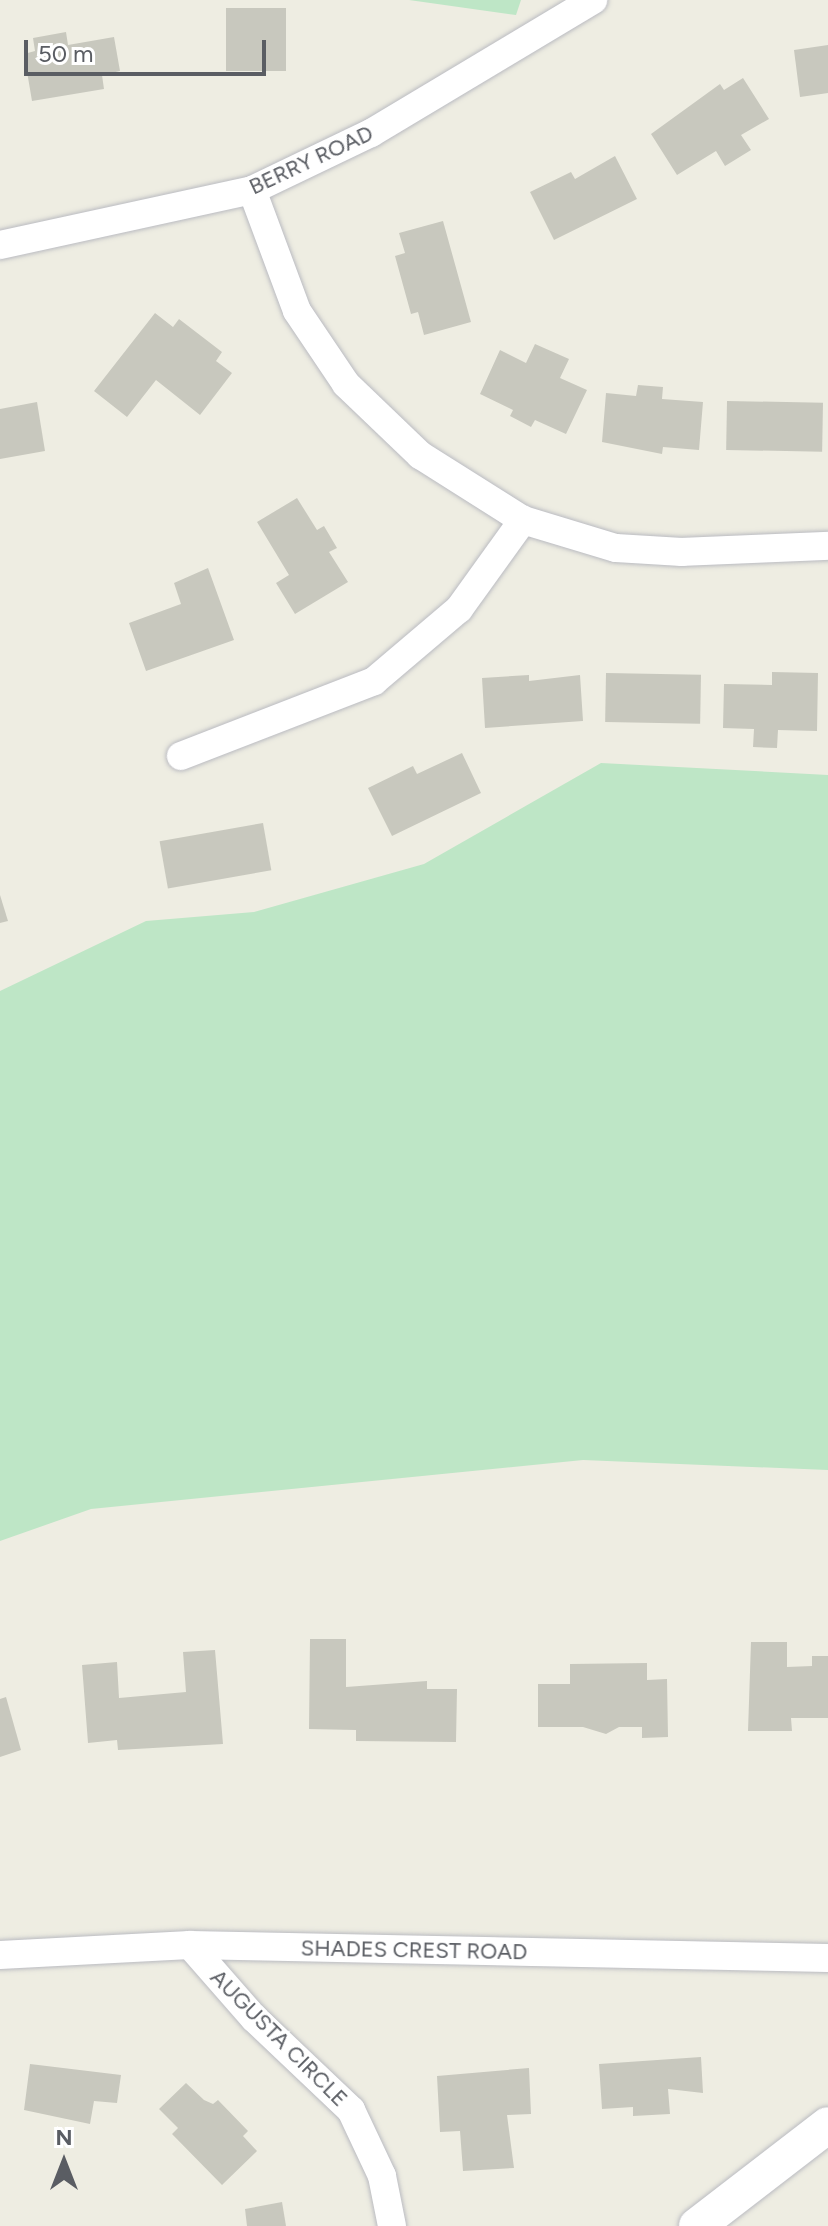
<!DOCTYPE html>
<html>
<head>
<meta charset="utf-8">
<style>
  body { margin:0 }
  #map { position:relative; width:828px; height:2226px; overflow:hidden; background:#eeede2; font-family:Figtree,sans-serif }
  div>[style] { position:absolute }
  [style*='--x'] { left:calc(var(--x)*1px); top:calc(var(--y)*1px); width:calc(var(--w)*1px); rotate:calc(var(--a)*1deg) }
  .green>* { inset:0; background:#bee6c6 }
  .building>* { inset:0; background:#c8c8be; transform-origin:0 0 }
  .roads { filter:drop-shadow(0 0 2px #babbc1) drop-shadow(0 0 2px #babbc1) }
  .minor>* { height:28px; margin:-14px; padding:0 14px; transform-origin:14px; border-radius:14px; background:#fff }
  .tertiary>* { height:36px; margin:-18px; padding:0 18px; transform-origin:18px; border-radius:18px; background:#fff }
  span { translate:-50% -50%; white-space:nowrap; text-align:center; line-height:1.15; -webkit-text-stroke:6px #fff; paint-order:stroke }
  .street-label { font-size:22px; color:#5a5d63 }
  .north { position:absolute; left:24px; top:2122px; width:80px; height:80px; -webkit-text-stroke:6px #fff; paint-order:stroke; rotate:0deg; font-size:22px; font-weight:700; line-height:32px; text-align:center; color:#5a5d63 }
  .north::after { content:''; display:block; margin:auto; width:28px; height:36px; background:#5a5d63; clip-path:polygon(50% 0,100% 100%,50% 72%,0 100%) }
  .scale { position:absolute; left:24px; top:40px; width:242px; height:36px; box-sizing:border-box; border:4px solid #5a5d63; border-top:0; padding-left:10px; font-size:24px; line-height:28px; white-space:nowrap; color:#5a5d63; -webkit-text-stroke:6px #fff; paint-order:stroke }
</style>
</head>
<body>
<div id="map">
  <div class="green">
    <div style="clip-path:polygon(409px 0,521px 0,516px 15px)"></div>
    <div style="clip-path:polygon(601px 763px,828px 775px,828px 1470px,583px 1460px,91px 1509px,0 1541px,0 991px,146px 921px,254px 912px,424px 864px)"></div>
  </div>
  <div class="building">
    <div style="left:226px;top:8px;width:60px;height:63px"></div>
    <div style="clip-path:polygon(66px 32px,68px 45px,114px 37px,120px 71px,102px 75px,104px 89px,32px 101px,24px 54px,35px 51px,33px 38px)"></div>
    <div style="clip-path:polygon(828px 45px,828px 93px,800px 97px,794px 50px)"></div>
    <div style="clip-path:polygon(743px 78px,769px 119px,741px 135px,751px 150px,725px 166px,716px 151px,677px 175px,651px 134px,720px 84px,724px 90px)"></div>
    <div style="clip-path:polygon(615px 156px,637px 199px,554px 240px,530px 192px,571px 172px,575px 179px)"></div>
    <div style="clip-path:polygon(443px 221px,471px 322px,424px 335px,418px 312px,411px 314px,395px 256px,405px 253px,399px 233px)"></div>
    <div style="clip-path:polygon(155px 313px,173px 327px,179px 319px,222px 352px,216px 361px,232px 373px,200px 415px,156px 380px,127px 417px,94px 391px)"></div>
    <div style="clip-path:polygon(535px 344px,569px 359px,560px 378px,587px 390px,566px 434px,535px 420px,531px 427px,510px 416px,513px 410px,480px 394px,500px 350px,526px 363px)"></div>
    <div style="clip-path:polygon(638px 385px,663px 387px,662px 399px,703px 402px,699px 450px,663px 447px,662px 454px,602px 442px,606px 393px,636px 396px)"></div>
    <div style="left:727px;top:401px;width:96px;height:49px;rotate:1deg"></div>
    <div style="clip-path:polygon(37px 402px,45px 451px,0 459px,0 409px)"></div>
    <div style="clip-path:polygon(297px 498px,317px 530px,324px 526px,337px 548px,329px 552px,348px 582px,295px 614px,276px 583px,289px 575px,257px 522px)"></div>
    <div style="clip-path:polygon(208px 568px,234px 640px,146px 671px,129px 623px,181px 604px,174px 583px)"></div>
    <div style="clip-path:polygon(772px 672px,818px 673px,817px 731px,778px 730px,777px 748px,753px 747px,754px 729px,723px 728px,724px 684px,772px 685px)"></div>
    <div style="left:606px;top:673px;width:95px;height:49px;rotate:1deg"></div>
    <div style="clip-path:polygon(529px 675px,529px 681px,580px 675px,583px 721px,485px 728px,482px 678px)"></div>
    <div style="clip-path:polygon(462px 753px,481px 793px,392px 836px,368px 788px,413px 766px,417px 774px)"></div>
    <div style="left:263px;top:823px;width:48px;height:105px;rotate:80deg"></div>
    <div style="clip-path:polygon(0 895px,8px 921px,0 923px)"></div>
    <div style="clip-path:polygon(310px 1639px,346px 1639px,346px 1687px,427px 1681px,427px 1689px,457px 1689px,456px 1742px,356px 1741px,356px 1730px,309px 1729px)"></div>
    <div style="clip-path:polygon(751px 1642px,787px 1642px,787px 1667px,812px 1666px,812px 1656px,828px 1656px,828px 1718px,791px 1718px,792px 1731px,748px 1731px)"></div>
    <div style="clip-path:polygon(215px 1650px,223px 1744px,118px 1750px,117px 1740px,88px 1743px,82px 1665px,117px 1662px,119px 1698px,186px 1692px,183px 1652px)"></div>
    <div style="clip-path:polygon(647px 1663px,647px 1680px,667px 1679px,668px 1737px,642px 1738px,642px 1727px,619px 1727px,606px 1734px,583px 1727px,538px 1727px,538px 1684px,570px 1684px,570px 1664px)"></div>
    <div style="clip-path:polygon(6px 1697px,21px 1750px,0 1757px,0 1699px)"></div>
    <div style="clip-path:polygon(701px 2057px,703px 2093px,668px 2089px,670px 2114px,633px 2116px,633px 2107px,602px 2109px,599px 2064px)"></div>
    <div style="clip-path:polygon(30px 2064px,121px 2075px,117px 2103px,94px 2101px,90px 2124px,24px 2110px)"></div>
    <div style="clip-path:polygon(529px 2068px,531px 2114px,507px 2115px,514px 2168px,463px 2171px,460px 2131px,440px 2132px,437px 2076px)"></div>
    <div style="clip-path:polygon(186px 2083px,204px 2100px,213px 2104px,218px 2100px,248px 2131px,243px 2136px,257px 2151px,222px 2185px,172px 2134px,178px 2128px,159px 2109px)"></div>
    <div style="clip-path:polygon(282px 2202px,286px 2226px,247px 2226px,245px 2209px)"></div>
  </div>
  <div class="roads">
    <div class="minor">
      <div style="--x:252;--y:190;--w:129;--a:69.6"></div>
      <div style="--x:297;--y:311;--w:88;--a:56.1"></div>
      <div style="--x:346;--y:384;--w:103;--a:43.8"></div>
      <div style="--x:420;--y:455;--w:122;--a:32.3"></div>
      <div style="--x:523;--y:520;--w:97;--a:16.8"></div>
      <div style="--x:616;--y:548;--w:66;--a:3.5"></div>
      <div style="--x:682;--y:552;--w:146;--a:-2.4"></div>
      <div style="--x:0;--y:245;--w:258;--a:-12.3"></div>
      <div style="--x:252;--y:190;--w:132;--a:-25.6"></div>
      <div style="--x:371;--y:133;--w:259;--a:-30.9"></div>
      <div style="--x:181;--y:756;--w:207;--a:-21.2"></div>
      <div style="--x:374;--y:681;--w:111;--a:-40.3"></div>
      <div style="--x:459;--y:609;--w:110;--a:-54.3"></div>
      <div style="--x:190;--y:1945;--w:97;--a:48.8"></div>
      <div style="--x:254;--y:2018;--w:134;--a:43.5"></div>
      <div style="--x:351;--y:2110;--w:73;--a:64.8"></div>
      <div style="--x:382;--y:2176;--w:51;--a:78.7"></div>
      <div style="--x:0;--y:1955;--w:190;--a:-3"></div>
      <div style="--x:190;--y:1945;--w:638;--a:1.17"></div>
    </div>
    <div class="tertiary">
      <div style="--x:697;--y:2226;--w:165;--a:-37.6"></div>
    </div>
  </div>
  <div class="street-label">
    <span style="left:311px;top:160px;rotate:-25deg">BERRY ROAD</span>
    <span style="left:414px;top:1950px;rotate:1deg">SHADES CREST ROAD</span>
    <span style="left:279px;top:2038px;rotate:45deg">AUGUSTA CIRCLE</span>
  </div>
  <div class="north">N</div>
  <div class="scale">50 m</div>
</div>
</body>
</html>
